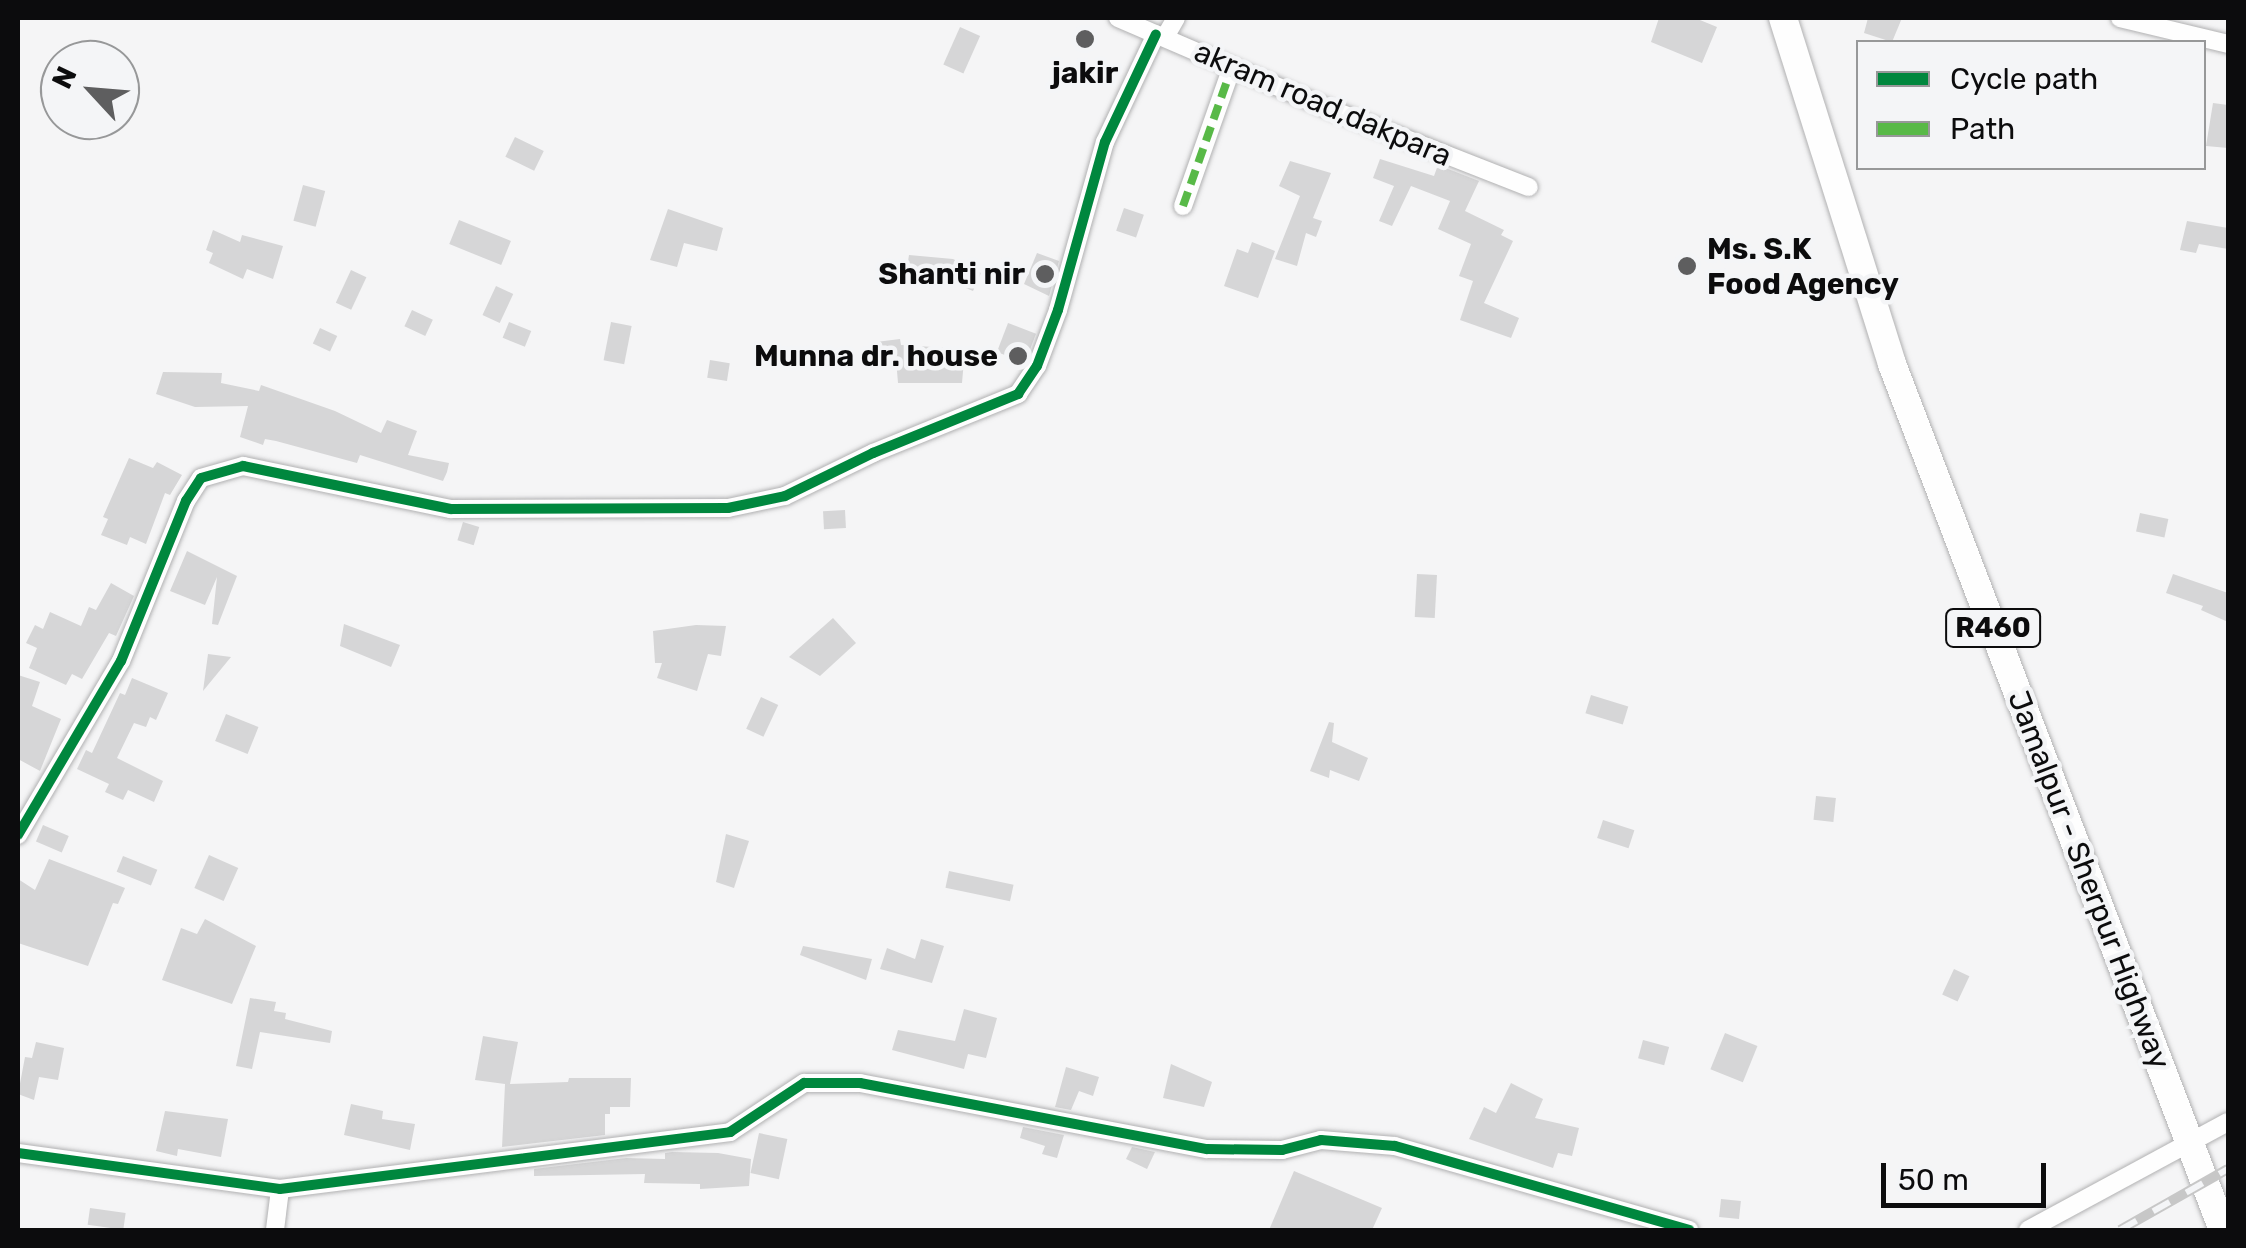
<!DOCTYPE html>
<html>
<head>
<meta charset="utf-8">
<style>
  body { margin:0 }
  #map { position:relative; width:2246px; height:1248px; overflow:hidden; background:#f5f5f6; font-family:Rubik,sans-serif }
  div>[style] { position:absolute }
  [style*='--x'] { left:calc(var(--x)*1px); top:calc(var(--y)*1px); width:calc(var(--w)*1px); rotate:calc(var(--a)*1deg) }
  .building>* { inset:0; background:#d6d6d7; transform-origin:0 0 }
  .roads { filter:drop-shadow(0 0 2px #b1b1b2) drop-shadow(0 0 2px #b1b1b2) }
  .minor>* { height:18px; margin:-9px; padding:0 9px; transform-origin:9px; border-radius:9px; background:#fefefe }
  .primary>* { height:28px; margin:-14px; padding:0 14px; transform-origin:14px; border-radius:14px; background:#fefefe }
  .rail>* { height:10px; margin-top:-5px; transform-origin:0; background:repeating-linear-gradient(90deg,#f4f5f7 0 19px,#c7c7c7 0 38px); box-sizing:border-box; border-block:2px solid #c7c7c7 }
  .quiet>* { height:8px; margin-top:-4px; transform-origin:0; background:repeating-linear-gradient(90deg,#58b947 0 15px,transparent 0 23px) }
  .cycleway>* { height:10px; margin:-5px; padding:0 5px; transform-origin:5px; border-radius:5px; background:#00873e }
  .dots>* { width:28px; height:28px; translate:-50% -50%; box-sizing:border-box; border:5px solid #f4f5f7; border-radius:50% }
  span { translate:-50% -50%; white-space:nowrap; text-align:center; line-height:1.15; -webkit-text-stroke:9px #f4f5f7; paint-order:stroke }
  .shield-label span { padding:2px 8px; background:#f4f5f7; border:2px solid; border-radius:8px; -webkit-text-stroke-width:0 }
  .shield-label { font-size:28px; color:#0c0c0d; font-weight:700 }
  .poi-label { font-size:30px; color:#0c0c0d; font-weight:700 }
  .left { translate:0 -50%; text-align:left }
  .right { translate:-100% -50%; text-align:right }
  .street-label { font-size:30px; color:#0c0c0d }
  .frame { position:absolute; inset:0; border:20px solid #0c0c0d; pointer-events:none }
  .legend { position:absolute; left:1856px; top:40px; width:350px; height:130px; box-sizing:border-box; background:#f4f5f7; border:2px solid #979899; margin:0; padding:12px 18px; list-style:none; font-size:30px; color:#0c0c0d }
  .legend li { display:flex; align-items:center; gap:20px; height:50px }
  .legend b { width:50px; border:2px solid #979899 }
  .north { position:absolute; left:40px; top:40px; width:100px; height:100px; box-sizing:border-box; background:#f4f5f7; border:2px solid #979899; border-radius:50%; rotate:296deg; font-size:28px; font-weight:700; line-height:40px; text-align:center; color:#0c0c0d }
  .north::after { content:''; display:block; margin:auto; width:35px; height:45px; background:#5e5e5f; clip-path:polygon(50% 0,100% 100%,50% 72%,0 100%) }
  .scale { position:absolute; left:1881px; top:1163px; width:165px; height:45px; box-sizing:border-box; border:5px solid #0c0c0d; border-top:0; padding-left:12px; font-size:30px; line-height:35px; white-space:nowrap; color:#0c0c0d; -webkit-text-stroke:8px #f4f5f7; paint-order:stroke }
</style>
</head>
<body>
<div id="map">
  <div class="building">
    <div style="clip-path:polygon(1659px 18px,1695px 18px,1717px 27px,1702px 63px,1651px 42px)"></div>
    <div style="clip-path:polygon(1868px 18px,1902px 18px,1892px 42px,1864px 33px)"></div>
    <div style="left:960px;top:27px;width:22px;height:41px;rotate:24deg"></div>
    <div style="clip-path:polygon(2213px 103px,2228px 105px,2228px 148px,2206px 146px)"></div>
    <div style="left:515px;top:137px;width:32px;height:22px;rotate:26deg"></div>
    <div style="clip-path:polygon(1380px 159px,1434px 176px,1438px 165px,1479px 181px,1465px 211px,1504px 230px,1501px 235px,1513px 241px,1484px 303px,1519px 318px,1511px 338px,1460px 320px,1473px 281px,1459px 276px,1471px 244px,1438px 229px,1450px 201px,1411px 186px,1392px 226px,1379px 221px,1394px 186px,1373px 178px)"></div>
    <div style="clip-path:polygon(1290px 161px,1331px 173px,1313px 218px,1322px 221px,1316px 237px,1306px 233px,1297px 266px,1275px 259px,1300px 196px,1279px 186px)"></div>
    <div style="left:303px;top:185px;width:23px;height:37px;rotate:15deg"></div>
    <div style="left:1124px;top:208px;width:21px;height:24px;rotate:19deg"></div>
    <div style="clip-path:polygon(668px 209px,723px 228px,717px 251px,684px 243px,677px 267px,650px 260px)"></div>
    <div style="left:459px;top:220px;width:56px;height:26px;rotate:22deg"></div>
    <div style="clip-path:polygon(2187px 221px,2228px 228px,2228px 249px,2199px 244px,2196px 253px,2180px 250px)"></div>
    <div style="clip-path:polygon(213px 230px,240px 242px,242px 235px,283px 246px,273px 279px,247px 269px,243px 279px,209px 263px,213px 253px,206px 250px)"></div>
    <div style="clip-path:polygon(1252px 242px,1275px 251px,1258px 298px,1224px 286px,1237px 249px,1248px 253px)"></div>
    <div style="clip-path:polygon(1037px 253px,1059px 261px,1049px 296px,1024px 284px)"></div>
    <div style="clip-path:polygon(909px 255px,953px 259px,981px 273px,973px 291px,941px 278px,940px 288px,904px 286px)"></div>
    <div style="left:351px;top:270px;width:17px;height:36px;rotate:25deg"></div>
    <div style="left:496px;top:286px;width:19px;height:32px;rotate:25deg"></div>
    <div style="left:412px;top:310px;width:23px;height:18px;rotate:25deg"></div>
    <div style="left:509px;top:322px;width:24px;height:17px;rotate:22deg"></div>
    <div style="left:611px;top:322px;width:21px;height:39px;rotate:11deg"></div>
    <div style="left:1008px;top:323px;width:30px;height:31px;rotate:21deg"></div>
    <div style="left:320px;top:328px;width:19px;height:17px;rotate:25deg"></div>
    <div style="clip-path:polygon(900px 339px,901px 345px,965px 349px,962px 383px,898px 383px,896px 359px,876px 361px,876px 342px)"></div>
    <div style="left:710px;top:360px;width:20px;height:18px;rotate:9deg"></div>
    <div style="clip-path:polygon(163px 372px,222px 373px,221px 383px,259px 391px,261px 385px,335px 411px,381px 433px,387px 420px,417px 431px,408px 455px,449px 463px,447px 472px,443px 481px,360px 455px,357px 463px,276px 441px,265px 439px,263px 445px,240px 437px,248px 406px,195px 407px,156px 394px)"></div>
    <div style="clip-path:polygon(129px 458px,153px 468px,157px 462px,182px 475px,170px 495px,165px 493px,146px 544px,130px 537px,127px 545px,101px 535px,108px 519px,103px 517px)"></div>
    <div style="left:845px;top:510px;width:18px;height:22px;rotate:87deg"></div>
    <div style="left:2140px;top:513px;width:29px;height:19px;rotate:12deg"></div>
    <div style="left:463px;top:522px;width:17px;height:19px;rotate:17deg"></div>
    <div style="clip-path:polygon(187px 551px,237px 576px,218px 625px,212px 624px,217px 577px,205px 605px,170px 591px)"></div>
    <div style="left:1417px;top:574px;width:20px;height:43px;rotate:3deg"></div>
    <div style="clip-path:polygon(2173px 574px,2228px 593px,2228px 622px,2201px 610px,2203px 606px,2166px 593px)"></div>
    <div style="clip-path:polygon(111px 583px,134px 596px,116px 636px,109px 633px,82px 679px,72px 674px,66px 685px,29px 668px,37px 648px,26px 643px,35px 625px,43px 629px,50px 612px,81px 626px,89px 607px,96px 610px)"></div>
    <div style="clip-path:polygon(833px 618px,856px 643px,820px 676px,789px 657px)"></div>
    <div style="clip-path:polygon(344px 624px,400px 645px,391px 667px,340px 646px)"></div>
    <div style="clip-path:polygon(696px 625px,726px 626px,721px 656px,708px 654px,697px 691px,657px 678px,662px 663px,655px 663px,653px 631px)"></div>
    <div style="clip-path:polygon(208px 654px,231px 657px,203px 691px)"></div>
    <div style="clip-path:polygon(18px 675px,40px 682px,32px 706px,61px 719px,40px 771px,18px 759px)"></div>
    <div style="clip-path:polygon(132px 678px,168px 693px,156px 720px,150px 717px,146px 727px,134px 723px,117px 758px,163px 781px,154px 802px,128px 790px,123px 800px,105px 792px,109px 784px,77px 769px,86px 750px,92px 753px,120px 693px,125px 695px)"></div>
    <div style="left:1591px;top:695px;width:39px;height:19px;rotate:17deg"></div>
    <div style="left:761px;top:697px;width:19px;height:35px;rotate:25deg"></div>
    <div style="left:226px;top:714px;width:35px;height:29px;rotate:22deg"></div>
    <div style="clip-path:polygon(1329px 722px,1334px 723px,1332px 742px,1368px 758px,1359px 781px,1330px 770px,1329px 778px,1310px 771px)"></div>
    <div style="left:1816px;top:796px;width:20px;height:24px;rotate:6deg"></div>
    <div style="left:1603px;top:820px;width:33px;height:19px;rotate:18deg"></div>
    <div style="left:43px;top:825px;width:28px;height:18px;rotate:23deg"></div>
    <div style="clip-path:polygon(726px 834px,749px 841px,734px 888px,716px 882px)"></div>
    <div style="left:209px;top:855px;width:32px;height:36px;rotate:24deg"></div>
    <div style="left:123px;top:856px;width:37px;height:17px;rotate:22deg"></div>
    <div style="clip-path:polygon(49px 859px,125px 888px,118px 904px,113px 903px,88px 966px,18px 943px,18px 879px,35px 890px)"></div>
    <div style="left:949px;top:871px;width:66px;height:17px;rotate:12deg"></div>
    <div style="clip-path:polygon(205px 919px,256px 946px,232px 1004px,162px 980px,181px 928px,197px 934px)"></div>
    <div style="clip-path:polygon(921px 939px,944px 946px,932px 983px,880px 969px,887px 948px,915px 959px)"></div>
    <div style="clip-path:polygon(803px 946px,872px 959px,866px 980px,800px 955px)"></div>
    <div style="left:1954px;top:969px;width:17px;height:28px;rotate:25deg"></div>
    <div style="clip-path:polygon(250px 998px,276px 1002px,274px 1011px,286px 1013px,285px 1019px,332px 1031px,330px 1043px,260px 1032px,252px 1069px,236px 1066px)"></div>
    <div style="clip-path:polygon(964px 1009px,997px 1018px,986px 1058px,968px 1054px,964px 1069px,892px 1050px,898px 1030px,955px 1041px)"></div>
    <div style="left:1725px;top:1033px;width:35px;height:39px;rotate:22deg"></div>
    <div style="clip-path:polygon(483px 1036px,518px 1042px,510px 1084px,568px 1082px,569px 1078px,631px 1078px,630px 1107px,610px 1107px,610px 1114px,605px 1114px,605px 1135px,502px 1147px,505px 1084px,475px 1080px)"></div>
    <div style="left:1643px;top:1040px;width:27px;height:19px;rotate:15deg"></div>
    <div style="clip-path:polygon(36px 1042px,64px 1048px,58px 1080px,39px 1077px,34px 1100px,18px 1094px,25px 1057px,32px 1058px)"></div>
    <div style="clip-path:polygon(1171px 1064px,1212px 1082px,1204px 1107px,1163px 1098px)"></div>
    <div style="clip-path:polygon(1066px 1067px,1099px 1077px,1093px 1096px,1079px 1091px,1071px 1110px,1055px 1107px)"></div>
    <div style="clip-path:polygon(1511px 1083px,1543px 1099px,1535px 1118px,1579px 1128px,1572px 1156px,1558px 1153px,1553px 1168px,1469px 1139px,1484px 1107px,1496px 1113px)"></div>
    <div style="clip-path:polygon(351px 1104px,383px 1111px,382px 1119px,415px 1124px,410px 1150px,344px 1135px)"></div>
    <div style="clip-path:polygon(165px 1111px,228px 1119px,221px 1157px,178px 1149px,177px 1156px,156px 1151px)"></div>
    <div style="clip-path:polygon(1023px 1127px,1064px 1135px,1057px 1158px,1042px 1154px,1045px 1146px,1020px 1138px)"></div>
    <div style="left:759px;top:1133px;width:29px;height:41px;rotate:12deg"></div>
    <div style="clip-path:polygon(1132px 1147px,1155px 1152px,1147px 1169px,1126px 1159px)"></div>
    <div style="clip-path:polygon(672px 1152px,718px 1153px,751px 1159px,749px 1186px,700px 1189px,700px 1184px,644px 1183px,645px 1174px,534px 1176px,534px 1169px,626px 1158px,665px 1159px,665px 1153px)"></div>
    <div style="clip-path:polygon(1294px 1171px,1382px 1208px,1372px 1230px,1269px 1230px)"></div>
    <div style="left:1721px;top:1199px;width:20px;height:18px;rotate:6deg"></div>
    <div style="left:90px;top:1208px;width:36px;height:17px;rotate:8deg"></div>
  </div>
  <div class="roads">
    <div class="minor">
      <div style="--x:1118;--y:18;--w:222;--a:23.3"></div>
      <div style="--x:1322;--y:106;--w:222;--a:21.4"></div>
      <div style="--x:2120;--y:18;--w:111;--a:13.5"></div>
      <div style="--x:1165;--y:37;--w:22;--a:-60"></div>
      <div style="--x:1183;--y:206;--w:147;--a:-70.6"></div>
      <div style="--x:18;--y:835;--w:202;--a:-59.4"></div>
      <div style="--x:121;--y:661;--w:173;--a:-67.9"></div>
      <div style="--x:186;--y:501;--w:27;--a:-57"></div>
      <div style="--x:201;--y:478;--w:44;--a:-15.9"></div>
      <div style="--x:243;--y:466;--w:212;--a:11.7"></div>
      <div style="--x:451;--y:509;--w:277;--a:-0.2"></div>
      <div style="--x:728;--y:508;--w:58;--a:-11.9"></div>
      <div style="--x:785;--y:496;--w:98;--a:-26"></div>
      <div style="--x:873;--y:453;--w:157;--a:-22.1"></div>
      <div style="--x:1018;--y:394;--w:34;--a:-56"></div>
      <div style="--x:1037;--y:366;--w:60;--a:-69.4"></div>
      <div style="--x:1058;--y:310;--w:174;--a:-74.4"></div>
      <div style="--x:1105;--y:142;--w:119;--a:-64.7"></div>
      <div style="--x:18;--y:1153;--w:264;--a:7.8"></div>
      <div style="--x:280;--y:1189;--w:454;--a:-7.2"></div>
      <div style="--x:730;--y:1132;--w:89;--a:-33.5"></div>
      <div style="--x:804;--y:1083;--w:56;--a:0"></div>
      <div style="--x:860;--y:1083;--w:353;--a:10.8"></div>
      <div style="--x:1207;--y:1149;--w:75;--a:0.8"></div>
      <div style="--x:1282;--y:1150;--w:40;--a:-14.4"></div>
      <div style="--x:1321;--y:1140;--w:74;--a:4.6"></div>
      <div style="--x:1395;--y:1146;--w:306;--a:15.9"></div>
      <div style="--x:275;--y:1230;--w:41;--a:-83"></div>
      <div style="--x:2028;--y:1230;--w:227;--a:-28.4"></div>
    </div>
    <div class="primary">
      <div style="--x:1783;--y:18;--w:363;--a:72.5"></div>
      <div style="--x:1892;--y:364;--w:927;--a:69.08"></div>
    </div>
  </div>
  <div class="rail">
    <div style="--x:2120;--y:1230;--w:124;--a:-29.5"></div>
  </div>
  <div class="quiet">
    <div style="--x:1183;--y:206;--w:147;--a:-70.6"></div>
  </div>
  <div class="cycleway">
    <div style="--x:18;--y:835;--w:202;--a:-59.4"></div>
    <div style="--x:121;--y:661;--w:173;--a:-67.9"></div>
    <div style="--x:186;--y:501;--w:27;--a:-57"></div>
    <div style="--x:201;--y:478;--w:44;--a:-15.9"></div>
    <div style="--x:243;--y:466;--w:212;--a:11.7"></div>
    <div style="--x:451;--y:509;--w:277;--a:-0.2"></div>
    <div style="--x:728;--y:508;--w:58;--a:-11.9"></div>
    <div style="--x:785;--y:496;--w:98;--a:-26"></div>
    <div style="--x:873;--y:453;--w:157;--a:-22.1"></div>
    <div style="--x:1018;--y:394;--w:34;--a:-56"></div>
    <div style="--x:1037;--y:366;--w:60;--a:-69.4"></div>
    <div style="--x:1058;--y:310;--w:174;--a:-74.4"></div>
    <div style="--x:1105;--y:142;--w:119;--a:-64.7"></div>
    <div style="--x:18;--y:1153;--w:264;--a:7.8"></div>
    <div style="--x:280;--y:1189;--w:454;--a:-7.2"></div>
    <div style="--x:730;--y:1132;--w:89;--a:-33.5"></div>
    <div style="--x:804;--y:1083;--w:56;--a:0"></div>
    <div style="--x:860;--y:1083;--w:353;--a:10.8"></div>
    <div style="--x:1207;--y:1149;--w:75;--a:0.8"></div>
    <div style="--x:1282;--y:1150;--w:40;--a:-14.4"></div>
    <div style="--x:1321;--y:1140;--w:74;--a:4.6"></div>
    <div style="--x:1395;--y:1146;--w:306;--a:15.9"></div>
  </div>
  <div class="dots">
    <div style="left:1085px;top:39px;background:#5e5e5f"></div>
    <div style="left:1687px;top:266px;background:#5e5e5f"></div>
    <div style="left:1045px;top:274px;background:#5e5e5f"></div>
    <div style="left:1018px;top:356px;background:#5e5e5f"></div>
  </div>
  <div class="shield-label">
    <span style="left:1993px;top:628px">R460</span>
  </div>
  <div class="poi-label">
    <span style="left:1085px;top:73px">jakir</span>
    <span class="left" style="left:1707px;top:266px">Ms. S.K<br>Food Agency</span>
    <span class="right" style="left:1025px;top:274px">Shanti nir</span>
    <span class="right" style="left:998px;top:356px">Munna dr. house</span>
  </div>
  <div class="street-label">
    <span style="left:1323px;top:104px;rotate:23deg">akram road,dakpara</span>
    <span style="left:2089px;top:880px;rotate:69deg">Jamalpur - Sherpur Highway</span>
  </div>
  <div class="frame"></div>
  <ul class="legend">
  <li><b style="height:12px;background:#00873e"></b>Cycle path</li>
  <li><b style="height:12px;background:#58b947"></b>Path</li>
  </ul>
  <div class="north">N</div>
  <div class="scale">50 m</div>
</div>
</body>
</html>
